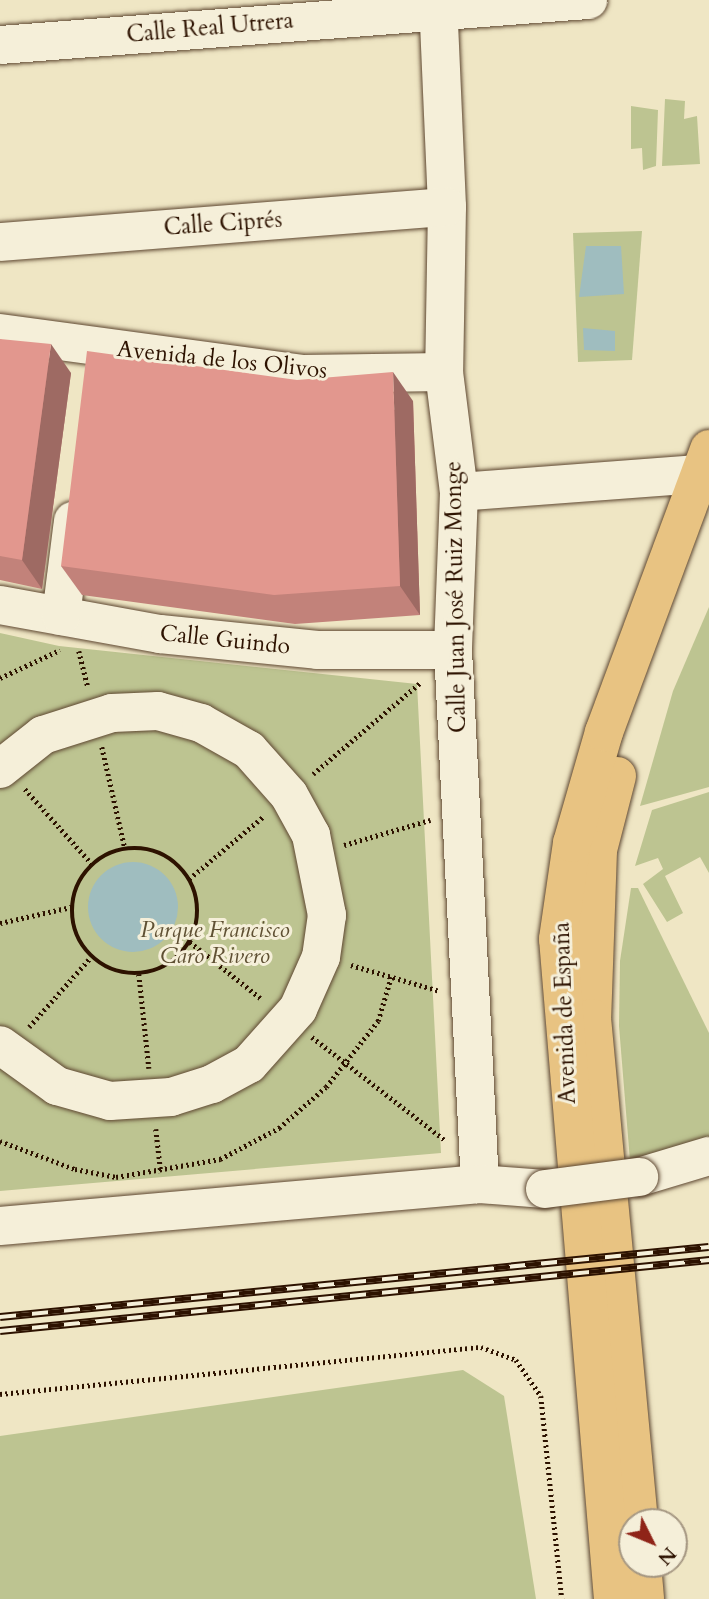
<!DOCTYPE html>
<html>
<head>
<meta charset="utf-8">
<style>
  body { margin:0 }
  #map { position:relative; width:709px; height:1599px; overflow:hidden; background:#efe6c4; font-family:Cardo,serif }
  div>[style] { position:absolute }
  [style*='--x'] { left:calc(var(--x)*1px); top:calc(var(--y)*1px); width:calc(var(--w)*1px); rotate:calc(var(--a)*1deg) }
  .green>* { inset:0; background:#bdc491 }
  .water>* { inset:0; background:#9fbdbf }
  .round { border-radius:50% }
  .path>* { height:4.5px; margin-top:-2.25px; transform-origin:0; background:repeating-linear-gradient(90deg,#2d1200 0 2px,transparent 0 5.5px) }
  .path>.ring { margin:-2.25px; padding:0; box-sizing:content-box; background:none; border:4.5px solid #2d1200; border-radius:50% }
  .roads { filter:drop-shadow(0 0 2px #5e4731) drop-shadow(0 0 2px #5e4731) }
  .minor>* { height:38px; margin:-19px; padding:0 19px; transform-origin:19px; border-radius:19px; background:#f5efd9 }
  .major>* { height:38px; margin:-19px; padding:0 19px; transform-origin:19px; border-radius:19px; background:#e8c382 }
  .rail>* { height:8px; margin-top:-4px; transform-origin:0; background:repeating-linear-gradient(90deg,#f5efd9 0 16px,#2d1200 0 32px); box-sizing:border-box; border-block:2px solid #2d1200 }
  .bridges { filter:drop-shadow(0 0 2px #5e4731) drop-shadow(0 0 2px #5e4731) }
  .minor-bridge>* { height:38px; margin:-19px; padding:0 19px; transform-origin:19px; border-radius:19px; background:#f5efd9 }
  .wall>* { inset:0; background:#c2827a }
  .shaded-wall>* { inset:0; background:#9e6a63 }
  .building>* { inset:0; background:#e2978e }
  span { translate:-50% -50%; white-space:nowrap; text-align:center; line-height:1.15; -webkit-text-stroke:6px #f5efd9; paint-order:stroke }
  .street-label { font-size:23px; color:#2d1200 }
  .park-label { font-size:23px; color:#5f5033; font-style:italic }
  .north { position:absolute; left:618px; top:1508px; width:70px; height:70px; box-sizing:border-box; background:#f5efd9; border:2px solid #a59782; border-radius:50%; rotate:133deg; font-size:19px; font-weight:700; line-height:28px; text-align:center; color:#2d1200 }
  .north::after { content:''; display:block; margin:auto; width:24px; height:32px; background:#8f2418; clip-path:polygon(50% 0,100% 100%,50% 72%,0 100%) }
</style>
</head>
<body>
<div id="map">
  <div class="green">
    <div style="clip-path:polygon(665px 99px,685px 101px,684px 119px,697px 116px,700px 164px,662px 166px)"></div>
    <div style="clip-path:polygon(631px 106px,658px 110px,656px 166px,643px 170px,642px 148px,631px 149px)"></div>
    <div style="clip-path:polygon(642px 231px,632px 360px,578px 362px,573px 233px)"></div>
    <div style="clip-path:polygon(709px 607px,709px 787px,640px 806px,673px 691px)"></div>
    <div style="clip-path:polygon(0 633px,59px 646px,417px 684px,441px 1153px,0 1191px)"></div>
    <div style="clip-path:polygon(709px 792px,709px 873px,700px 857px,665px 876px,683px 913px,667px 922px,643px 884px,663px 869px,658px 858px,635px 866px,652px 810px)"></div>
    <div style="clip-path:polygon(631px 888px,638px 888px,709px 1033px,709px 1138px,630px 1161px,619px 1026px,620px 961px)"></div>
    <div style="clip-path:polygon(463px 1370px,504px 1396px,536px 1599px,0 1599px,0 1436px)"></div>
  </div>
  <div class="water">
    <div style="clip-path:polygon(586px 246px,621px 246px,624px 294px,579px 297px)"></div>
    <div style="clip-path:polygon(583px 328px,615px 331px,615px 351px,584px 350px)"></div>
    <div class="round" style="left:88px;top:862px;width:90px;height:90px"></div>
  </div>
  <div class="path">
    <div style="--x:79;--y:651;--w:37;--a:76"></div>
    <div style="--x:0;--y:678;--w:66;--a:-25"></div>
    <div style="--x:102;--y:747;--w:104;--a:77.2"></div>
    <div style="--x:313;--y:774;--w:142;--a:-40.4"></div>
    <div style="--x:25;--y:789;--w:101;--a:48.2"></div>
    <div style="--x:344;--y:845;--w:90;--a:-16.2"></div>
    <div class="ring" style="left:72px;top:848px;width:121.5px;height:121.5px"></div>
    <div style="--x:189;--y:879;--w:98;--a:-40"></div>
    <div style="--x:0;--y:923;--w:73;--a:-12.7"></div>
    <div style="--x:190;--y:942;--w:93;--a:38.5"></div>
    <div style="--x:351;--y:965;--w:93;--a:16.3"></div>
    <div style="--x:139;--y:974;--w:95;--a:83.9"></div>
    <div style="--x:29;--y:1027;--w:94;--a:-48.5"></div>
    <div style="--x:312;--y:1037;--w:170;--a:37.8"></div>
    <div style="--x:156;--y:1129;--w:44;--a:83.5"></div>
    <div style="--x:0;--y:1141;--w:80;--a:20.5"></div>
    <div style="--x:75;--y:1169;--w:42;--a:11"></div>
    <div style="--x:116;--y:1177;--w:106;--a:-9.8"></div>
    <div style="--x:220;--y:1159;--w:67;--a:-27.7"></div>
    <div style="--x:279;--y:1128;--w:62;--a:-41.1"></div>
    <div style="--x:326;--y:1087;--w:84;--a:-51.8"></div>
    <div style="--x:378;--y:1021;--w:46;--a:-73.5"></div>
    <div style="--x:0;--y:1394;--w:483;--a:-5.6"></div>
    <div style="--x:481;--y:1347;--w:37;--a:20"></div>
    <div style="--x:516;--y:1360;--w:44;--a:55.2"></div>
    <div style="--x:541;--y:1396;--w:204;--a:84.1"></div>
  </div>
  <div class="roads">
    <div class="minor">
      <div style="--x:438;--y:0;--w:207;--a:87.5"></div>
      <div style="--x:447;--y:207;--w:165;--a:91"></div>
      <div style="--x:444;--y:372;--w:121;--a:82.9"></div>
      <div style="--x:459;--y:492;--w:158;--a:92.2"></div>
      <div style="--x:453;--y:650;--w:535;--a:87.11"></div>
      <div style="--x:0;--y:45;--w:590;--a:-4.38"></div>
      <div style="--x:0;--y:242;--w:448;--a:-4.5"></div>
      <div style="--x:0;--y:333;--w:306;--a:7.7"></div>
      <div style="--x:303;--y:374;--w:141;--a:-0.8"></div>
      <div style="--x:459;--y:492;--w:251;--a:-4.3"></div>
      <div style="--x:0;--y:605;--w:163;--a:10.3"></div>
      <div style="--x:160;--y:634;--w:158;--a:5.8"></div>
      <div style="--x:317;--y:650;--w:136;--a:0"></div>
      <div style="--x:61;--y:616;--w:96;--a:-82.8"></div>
      <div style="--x:0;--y:769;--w:55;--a:-38.3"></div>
      <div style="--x:43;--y:735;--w:72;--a:-17.7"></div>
      <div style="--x:112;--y:713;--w:46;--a:-2.5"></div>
      <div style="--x:158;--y:711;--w:45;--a:15.6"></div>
      <div style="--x:201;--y:723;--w:55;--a:29.4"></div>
      <div style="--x:249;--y:750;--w:60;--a:48.4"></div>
      <div style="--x:289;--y:795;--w:46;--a:61.2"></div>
      <div style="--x:311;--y:835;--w:82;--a:78.7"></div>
      <div style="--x:327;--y:915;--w:42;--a:98.1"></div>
      <div style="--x:321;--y:957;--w:57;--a:113.9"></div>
      <div style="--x:298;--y:1009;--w:74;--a:131.7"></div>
      <div style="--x:249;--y:1064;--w:42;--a:151.6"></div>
      <div style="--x:212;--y:1084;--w:43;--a:162.4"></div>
      <div style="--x:171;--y:1097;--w:61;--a:176.2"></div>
      <div style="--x:110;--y:1101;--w:55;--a:-164.2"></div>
      <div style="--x:57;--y:1086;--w:70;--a:-144.3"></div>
      <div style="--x:639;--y:1177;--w:73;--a:-16.7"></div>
      <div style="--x:0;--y:1226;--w:482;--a:-5"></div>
      <div style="--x:480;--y:1184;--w:65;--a:4.4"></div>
    </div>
    <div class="major">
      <div style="--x:617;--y:776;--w:76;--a:104.4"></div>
      <div style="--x:598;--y:850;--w:168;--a:92"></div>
      <div style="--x:592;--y:1018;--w:506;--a:84.67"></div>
      <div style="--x:642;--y:1564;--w:35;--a:85"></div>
      <div style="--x:613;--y:1599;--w:662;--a:-94.76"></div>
      <div style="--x:558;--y:939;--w:97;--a:-81.7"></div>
      <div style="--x:572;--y:843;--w:116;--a:-73.9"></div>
      <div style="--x:604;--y:732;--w:302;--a:-69.6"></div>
    </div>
  </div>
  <div class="rail">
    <div style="--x:0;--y:1317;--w:712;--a:-5.64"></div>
    <div style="--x:0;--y:1331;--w:713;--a:-5.72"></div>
  </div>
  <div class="bridges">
    <div class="minor-bridge">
      <div style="--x:545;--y:1189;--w:95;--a:-7.3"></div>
    </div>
  </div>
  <div class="wall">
    <div style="clip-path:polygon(0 339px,71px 373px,42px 589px,0 580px)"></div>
    <div style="clip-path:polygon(413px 401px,420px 615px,295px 624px,82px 595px,61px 566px)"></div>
  </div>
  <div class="shaded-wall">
    <div style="clip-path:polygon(51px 344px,71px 373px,42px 589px,22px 560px)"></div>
    <div style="clip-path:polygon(393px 372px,413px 401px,420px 615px,400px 586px)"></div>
  </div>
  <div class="building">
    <div style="clip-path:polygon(0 339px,51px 344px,22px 560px,0 556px)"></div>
    <div style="clip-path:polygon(87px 351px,297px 380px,393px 372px,400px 586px,274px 595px,61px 566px)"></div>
  </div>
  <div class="street-label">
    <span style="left:210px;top:28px;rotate:-5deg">Calle Real Utrera</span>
    <span style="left:223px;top:224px;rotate:-4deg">Calle Ciprés</span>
    <span style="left:222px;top:360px;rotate:6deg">Avenida de los Olivos</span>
    <span style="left:456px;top:597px;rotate:-91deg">Calle Juan José Ruiz Monge</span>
    <span style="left:225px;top:640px;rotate:6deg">Calle Guindo</span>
    <span style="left:565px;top:1013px;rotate:-92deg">Avenida de España</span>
  </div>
  <div class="park-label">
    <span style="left:215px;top:943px">Parque Francisco<br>Caro Rivero</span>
  </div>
  <div class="north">N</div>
</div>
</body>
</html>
